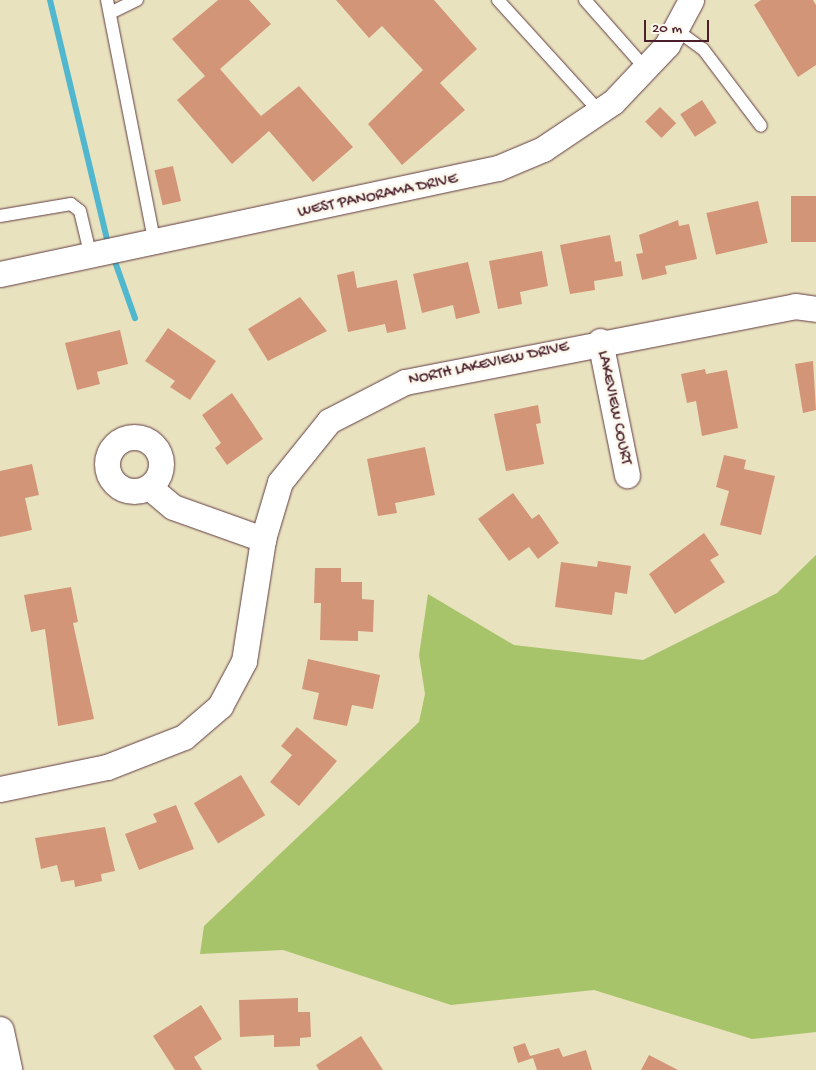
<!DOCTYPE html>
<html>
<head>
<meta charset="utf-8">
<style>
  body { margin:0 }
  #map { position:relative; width:816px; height:1070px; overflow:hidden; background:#e9e2bf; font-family:"Gochi Hand",sans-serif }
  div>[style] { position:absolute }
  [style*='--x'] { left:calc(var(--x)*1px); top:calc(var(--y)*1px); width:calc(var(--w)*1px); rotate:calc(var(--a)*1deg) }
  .green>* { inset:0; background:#a8c46a }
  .stream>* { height:6px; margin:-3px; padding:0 3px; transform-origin:3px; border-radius:3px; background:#51b7cf }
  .building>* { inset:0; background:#d39578; transform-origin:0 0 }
  .roads { filter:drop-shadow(0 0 1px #623c41) drop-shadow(0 0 1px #623c41) }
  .service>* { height:12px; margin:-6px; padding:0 6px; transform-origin:6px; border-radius:6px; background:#fff }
  .minor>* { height:25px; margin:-12.5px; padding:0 12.5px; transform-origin:12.5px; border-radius:12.5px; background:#fff }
  .minor>.ring { margin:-12.5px; padding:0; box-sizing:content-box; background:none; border:25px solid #fff; border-radius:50% }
  .secondary>* { height:28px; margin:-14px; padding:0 14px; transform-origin:14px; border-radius:14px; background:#fff }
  span { translate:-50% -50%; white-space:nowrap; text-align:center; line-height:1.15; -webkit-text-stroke:5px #fbf7ec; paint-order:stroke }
  .street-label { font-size:16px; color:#4a1f2b }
  .scale { position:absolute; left:644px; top:20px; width:65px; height:22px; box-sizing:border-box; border:2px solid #4a1f2b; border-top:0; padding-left:6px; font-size:15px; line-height:18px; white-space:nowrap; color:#4a1f2b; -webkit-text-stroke:4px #fbf7ec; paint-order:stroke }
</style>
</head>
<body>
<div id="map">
  <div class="green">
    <div style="clip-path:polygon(816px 555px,816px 1032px,752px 1039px,594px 990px,451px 1005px,283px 950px,200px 954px,204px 926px,419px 722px,425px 694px,419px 655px,428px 594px,514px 645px,643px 660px,777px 593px)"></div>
  </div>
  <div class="stream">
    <div style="--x:50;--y:0;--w:254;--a:76.6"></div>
    <div style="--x:113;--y:256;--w:66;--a:70.5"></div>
  </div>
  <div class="building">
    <div style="clip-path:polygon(218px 0,249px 0,271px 24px,220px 69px,261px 116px,299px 86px,353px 147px,313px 182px,269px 131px,232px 164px,177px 100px,205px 76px,172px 39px)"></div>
    <div style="clip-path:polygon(336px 0,434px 0,477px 49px,440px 83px,465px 110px,402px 165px,368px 124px,423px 70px,382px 26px,369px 38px)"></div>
    <div style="clip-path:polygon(761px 0,813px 0,816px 5px,816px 65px,798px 77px,754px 5px)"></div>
    <div style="left:702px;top:100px;width:27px;height:26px;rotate:57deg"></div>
    <div style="left:660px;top:107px;width:23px;height:21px;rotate:45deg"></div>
    <div style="left:173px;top:166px;width:36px;height:19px;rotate:77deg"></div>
    <div style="left:791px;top:196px;width:25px;height:46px"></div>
    <div style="left:758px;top:201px;width:43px;height:53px;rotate:77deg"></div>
    <div style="clip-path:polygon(678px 220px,679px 226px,689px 224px,697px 259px,665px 266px,667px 274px,642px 280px,636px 254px,643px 253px,639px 235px)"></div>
    <div style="clip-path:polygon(610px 235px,615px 262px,621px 261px,623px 276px,594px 281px,595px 290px,570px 294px,560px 245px)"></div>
    <div style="clip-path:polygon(542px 251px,548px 286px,520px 292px,522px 304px,498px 309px,489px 261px)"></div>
    <div style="clip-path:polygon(468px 262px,480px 313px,456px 319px,453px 305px,422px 313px,413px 274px)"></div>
    <div style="clip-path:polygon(354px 271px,357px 288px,397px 280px,406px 329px,387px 333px,385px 324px,348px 332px,337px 275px)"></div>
    <div style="clip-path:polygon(300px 297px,327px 331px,268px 361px,248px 329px)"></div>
    <div style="clip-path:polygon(168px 328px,216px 361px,190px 400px,170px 387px,175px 381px,145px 361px)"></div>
    <div style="clip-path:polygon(120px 330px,128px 364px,97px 372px,100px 384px,77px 390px,65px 343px)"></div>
    <div style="clip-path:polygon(813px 361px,816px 410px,803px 413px,795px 364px)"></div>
    <div style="clip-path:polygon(705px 369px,706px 374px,727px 370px,738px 428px,702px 436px,696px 401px,687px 403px,681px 374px)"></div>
    <div style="clip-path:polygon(232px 393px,263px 439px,227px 465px,215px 448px,221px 443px,202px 415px)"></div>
    <div style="clip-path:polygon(538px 405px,541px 423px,536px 424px,544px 464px,506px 471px,494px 414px)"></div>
    <div style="clip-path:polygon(425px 447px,435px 495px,395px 503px,397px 513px,378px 516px,367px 459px)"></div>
    <div style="clip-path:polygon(724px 455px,746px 460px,744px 469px,775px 476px,761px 535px,720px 525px,729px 491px,716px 487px)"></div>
    <div style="clip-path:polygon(32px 464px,39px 495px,25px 498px,32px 530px,0 537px,0 471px)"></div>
    <div style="clip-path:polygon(513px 493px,532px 519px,539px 514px,559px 543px,538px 559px,529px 547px,509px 561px,478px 519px)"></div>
    <div style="clip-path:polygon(704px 533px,719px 555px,710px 560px,725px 582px,675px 614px,649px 574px)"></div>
    <div style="clip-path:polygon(598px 561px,631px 566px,627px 594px,615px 592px,612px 615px,555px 607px,561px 562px,597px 567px)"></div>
    <div style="clip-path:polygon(315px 568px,341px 568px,341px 582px,362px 582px,362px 599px,374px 600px,373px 632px,358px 631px,358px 641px,320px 640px,321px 603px,314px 603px)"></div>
    <div style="clip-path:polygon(71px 587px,78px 622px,73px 623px,94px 719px,58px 726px,45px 629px,31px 632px,24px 595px)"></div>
    <div style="clip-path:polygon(308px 659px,380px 675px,373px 709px,352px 705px,347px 726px,313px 719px,319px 693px,302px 689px)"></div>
    <div style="clip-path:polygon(297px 727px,337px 761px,299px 806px,270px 782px,292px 755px,281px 746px)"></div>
    <div style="left:241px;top:775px;width:47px;height:55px;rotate:59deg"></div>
    <div style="clip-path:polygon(176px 805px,194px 849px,139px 870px,125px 834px,157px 822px,153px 814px)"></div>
    <div style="clip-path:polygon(105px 827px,115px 871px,101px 874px,102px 881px,75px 887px,74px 880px,61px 882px,57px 865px,41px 869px,35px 838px)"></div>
    <div style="clip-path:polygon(298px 998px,298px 1012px,310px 1012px,311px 1037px,300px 1038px,300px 1046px,274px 1047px,274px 1035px,240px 1037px,239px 1000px)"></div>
    <div style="clip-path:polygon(201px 1005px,222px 1039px,194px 1057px,202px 1070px,175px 1070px,153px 1036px)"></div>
    <div style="clip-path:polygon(361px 1036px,383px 1070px,319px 1070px,316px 1065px)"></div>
    <div style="clip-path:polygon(525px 1043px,530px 1056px,559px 1048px,563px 1057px,586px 1050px,592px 1070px,537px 1070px,533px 1058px,518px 1063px,513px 1047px)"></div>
    <div style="clip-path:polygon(649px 1055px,678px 1070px,641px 1070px)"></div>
  </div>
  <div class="roads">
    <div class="service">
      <div style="--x:107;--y:0;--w:249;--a:78.9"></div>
      <div style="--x:498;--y:0;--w:151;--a:47.7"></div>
      <div style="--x:585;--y:0;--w:92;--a:48.5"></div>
      <div style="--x:110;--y:13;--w:30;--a:-26"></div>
      <div style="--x:675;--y:29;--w:34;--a:36"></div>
      <div style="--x:703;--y:49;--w:96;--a:53"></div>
      <div style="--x:0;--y:216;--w:72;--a:-9.6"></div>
      <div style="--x:71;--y:204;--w:11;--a:38"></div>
      <div style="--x:80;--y:211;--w:47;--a:76.6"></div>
    </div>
    <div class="minor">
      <div style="--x:0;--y:274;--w:509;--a:-12.02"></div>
      <div style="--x:498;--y:168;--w:49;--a:-22.9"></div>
      <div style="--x:543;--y:149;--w:84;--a:-33.9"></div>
      <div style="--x:613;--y:102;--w:79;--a:-46.5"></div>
      <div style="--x:667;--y:45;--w:51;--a:-61.9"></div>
      <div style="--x:600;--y:341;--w:137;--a:78.6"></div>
      <div class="ring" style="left:107px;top:437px;width:29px;height:29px"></div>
      <div style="--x:149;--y:487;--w:31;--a:40"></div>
      <div style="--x:173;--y:507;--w:96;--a:19.6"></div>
      <div style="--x:0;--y:789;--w:109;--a:-11.6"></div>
      <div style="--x:107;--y:767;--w:83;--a:-21.3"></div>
      <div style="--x:184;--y:737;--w:48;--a:-40.7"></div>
      <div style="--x:220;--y:706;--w:51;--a:-61.9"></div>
      <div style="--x:244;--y:661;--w:123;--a:-81.1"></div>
      <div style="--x:263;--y:539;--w:59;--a:-73.4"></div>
      <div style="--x:280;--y:482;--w:78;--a:-51.2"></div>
      <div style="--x:329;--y:421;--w:85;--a:-27.2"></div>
      <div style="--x:405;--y:382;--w:397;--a:-11"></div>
      <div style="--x:795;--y:306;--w:21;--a:8"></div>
    </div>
    <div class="secondary">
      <div style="--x:0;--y:1031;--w:40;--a:78"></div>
    </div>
  </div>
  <div class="street-label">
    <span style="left:378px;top:197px;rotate:-12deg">WEST PANORAMA DRIVE</span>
    <span style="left:489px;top:365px;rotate:-12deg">NORTH LAKEVIEW DRIVE</span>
    <span style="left:613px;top:408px;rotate:78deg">LAKEVIEW COURT</span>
  </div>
  <div class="scale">20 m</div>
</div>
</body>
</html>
